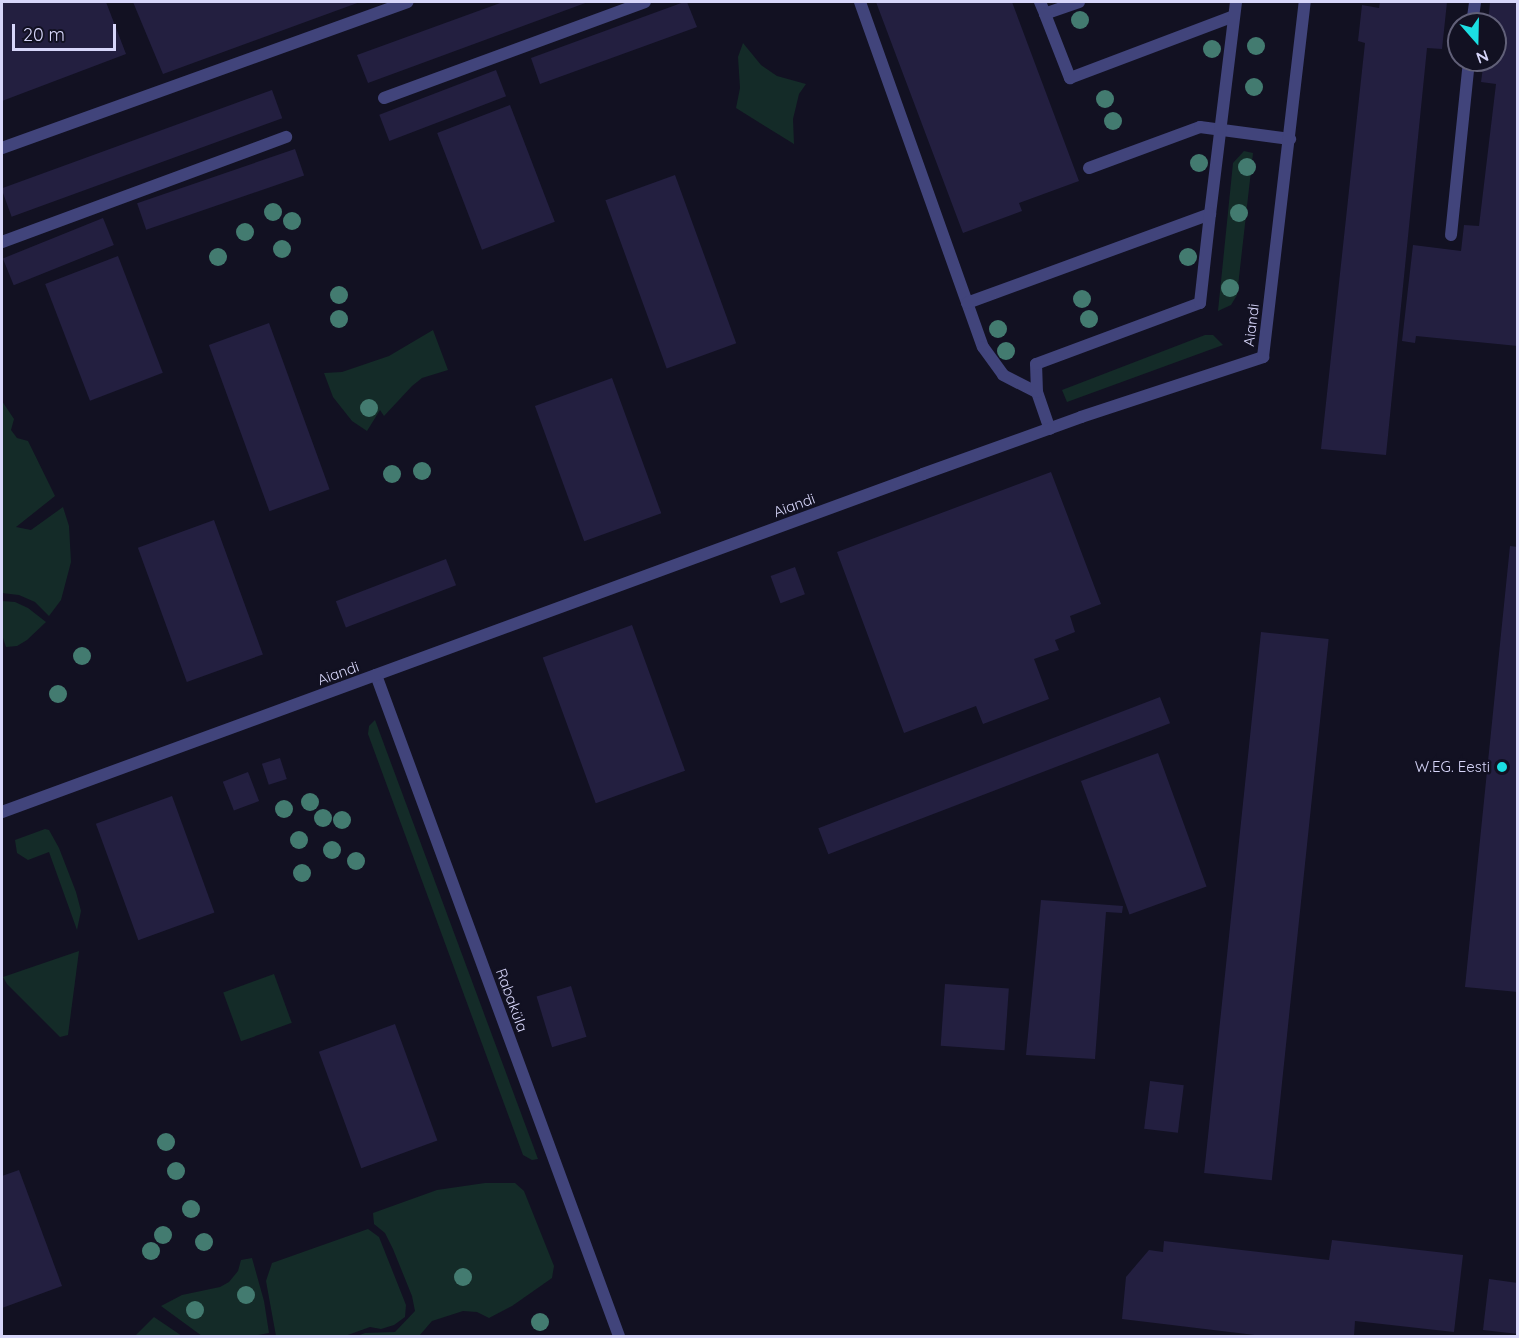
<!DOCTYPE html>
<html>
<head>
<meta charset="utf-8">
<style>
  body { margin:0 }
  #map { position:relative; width:1519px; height:1338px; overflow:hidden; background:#121122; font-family:Quicksand,sans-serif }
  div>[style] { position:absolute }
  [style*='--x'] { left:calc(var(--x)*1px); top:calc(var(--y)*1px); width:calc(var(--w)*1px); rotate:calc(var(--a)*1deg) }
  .green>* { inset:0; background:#142b28; transform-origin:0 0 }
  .building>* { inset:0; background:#231f40; transform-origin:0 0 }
  .lane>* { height:12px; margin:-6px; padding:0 6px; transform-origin:6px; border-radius:6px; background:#41447b }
  .street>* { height:12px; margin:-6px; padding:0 6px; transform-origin:6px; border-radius:6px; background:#41447b }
  .trees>* { width:18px; height:18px; margin:-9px; border-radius:50%; background:#437b70 }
  .dots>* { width:16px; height:16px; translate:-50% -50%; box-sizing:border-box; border:3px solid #121122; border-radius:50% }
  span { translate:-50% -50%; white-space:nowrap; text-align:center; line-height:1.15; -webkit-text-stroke:5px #121122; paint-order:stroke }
  .street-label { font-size:15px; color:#d7d6fa }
  .poi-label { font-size:15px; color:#d7d6fa }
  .right { translate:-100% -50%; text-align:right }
  .frame { position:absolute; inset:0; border:3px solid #d7d6fa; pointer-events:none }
  .north { position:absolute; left:1447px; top:12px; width:60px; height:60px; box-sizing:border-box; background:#121122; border:2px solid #616078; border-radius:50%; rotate:160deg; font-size:16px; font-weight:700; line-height:24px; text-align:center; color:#d7d6fa }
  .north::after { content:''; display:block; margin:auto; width:21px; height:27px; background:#1bdfe2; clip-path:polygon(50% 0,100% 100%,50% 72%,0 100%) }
  .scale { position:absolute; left:12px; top:24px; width:104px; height:27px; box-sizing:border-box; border:3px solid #d7d6fa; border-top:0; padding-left:8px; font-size:18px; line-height:21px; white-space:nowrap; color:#d7d6fa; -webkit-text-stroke:4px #121122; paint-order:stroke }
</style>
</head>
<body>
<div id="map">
  <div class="green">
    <div style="clip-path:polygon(743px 43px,761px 65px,777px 76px,806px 84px,799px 94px,793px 119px,794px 144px,736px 108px,740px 88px,738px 57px)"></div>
    <div style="clip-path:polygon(1244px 151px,1253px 153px,1237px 295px,1231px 305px,1218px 311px,1233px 163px)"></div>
    <div style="clip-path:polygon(433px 330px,448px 370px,422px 378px,412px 386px,384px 416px,380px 410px,367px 431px,352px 421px,333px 397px,324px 373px,342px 372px,389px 356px)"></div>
    <div style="clip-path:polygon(1205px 335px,1213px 335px,1223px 345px,1067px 402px,1062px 390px)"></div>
    <div style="clip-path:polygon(2px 401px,14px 419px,11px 430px,17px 438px,28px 441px,55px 496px,16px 527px,31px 530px,63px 507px,69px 526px,71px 562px,61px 600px,49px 616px,35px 602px,19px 595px,2px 593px)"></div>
    <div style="clip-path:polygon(2px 601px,15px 602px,28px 608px,46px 622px,27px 640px,17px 646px,6px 647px,2px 635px)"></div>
    <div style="clip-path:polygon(375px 720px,538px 1159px,532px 1160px,523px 1155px,368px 734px,369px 726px)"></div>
    <div style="clip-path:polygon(45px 829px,49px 830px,59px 848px,76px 892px,81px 911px,77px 930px,49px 852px,28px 860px,17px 853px,15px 840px)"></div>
    <div style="clip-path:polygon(79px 951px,68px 1035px,60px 1037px,7px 984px,3px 977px)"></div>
    <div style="left:274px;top:974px;width:52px;height:54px;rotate:70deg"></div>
    <div style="clip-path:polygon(485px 1183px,515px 1183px,524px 1191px,554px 1266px,552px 1278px,512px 1306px,489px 1318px,477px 1312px,463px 1311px,432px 1321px,419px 1336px,357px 1336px,365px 1333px,395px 1332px,415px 1311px,412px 1296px,393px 1249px,385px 1233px,374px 1224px,373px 1213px,437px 1190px)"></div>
    <div style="clip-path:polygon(368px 1229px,379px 1237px,406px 1305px,405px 1317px,394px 1325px,381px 1329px,370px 1327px,345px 1336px,276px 1336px,266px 1281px,272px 1263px)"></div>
    <div style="clip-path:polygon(252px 1258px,264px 1301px,269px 1333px,252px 1336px,202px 1336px,161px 1306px,182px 1295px,220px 1287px,229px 1282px,238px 1271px,241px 1260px)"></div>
    <div style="clip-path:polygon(154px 1317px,182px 1336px,135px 1336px)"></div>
  </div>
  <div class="building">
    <div style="clip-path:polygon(2px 2px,106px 2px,126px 54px,2px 101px)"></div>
    <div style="clip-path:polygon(133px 2px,360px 2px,163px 74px)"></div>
    <div style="clip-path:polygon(503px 2px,588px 2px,368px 83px,357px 55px)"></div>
    <div style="clip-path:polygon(684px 2px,687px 2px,697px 27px,540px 84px,531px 58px)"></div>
    <div style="clip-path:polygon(876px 2px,1012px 2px,1079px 181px,1019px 203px,1022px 211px,963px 233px)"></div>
    <div style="clip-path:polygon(1380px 2px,1447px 2px,1442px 49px,1427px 48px,1386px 455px,1321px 449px,1365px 43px,1358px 41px,1362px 5px,1379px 8px)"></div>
    <div style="clip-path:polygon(1490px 2px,1518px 2px,1518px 346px,1416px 336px,1415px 343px,1402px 341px,1413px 245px,1461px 251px,1464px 225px,1479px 226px,1496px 84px,1481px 82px,1484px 60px,1495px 60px,1495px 24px,1488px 24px)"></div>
    <div style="left:496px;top:70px;width:28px;height:125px;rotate:69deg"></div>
    <div style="left:272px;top:90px;width:30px;height:288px;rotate:70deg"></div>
    <div style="left:510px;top:105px;width:125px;height:78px;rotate:69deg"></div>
    <div style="left:295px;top:149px;width:28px;height:167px;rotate:71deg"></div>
    <div style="left:675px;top:175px;width:179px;height:74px;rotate:70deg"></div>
    <div style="left:103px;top:218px;width:29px;height:108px;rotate:68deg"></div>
    <div style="left:118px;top:256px;width:125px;height:78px;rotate:69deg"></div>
    <div style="left:269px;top:323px;width:177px;height:64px;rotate:70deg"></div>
    <div style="left:612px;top:378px;width:144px;height:82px;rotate:70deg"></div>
    <div style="clip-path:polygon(1051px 472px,1101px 604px,1070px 616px,1075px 632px,1055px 640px,1059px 650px,1034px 659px,1049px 699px,983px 724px,976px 706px,904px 733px,837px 552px)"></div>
    <div style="left:214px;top:520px;width:143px;height:81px;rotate:70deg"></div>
    <div style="clip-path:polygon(1510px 546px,1518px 547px,1518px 992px,1465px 987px)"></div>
    <div style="left:446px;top:559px;width:28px;height:118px;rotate:69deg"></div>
    <div style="left:795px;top:567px;width:29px;height:26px;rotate:70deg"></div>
    <div style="left:632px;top:625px;width:155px;height:95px;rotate:70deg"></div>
    <div style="left:1261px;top:632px;width:68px;height:544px;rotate:6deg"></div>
    <div style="left:1160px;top:697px;width:28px;height:366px;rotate:69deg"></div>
    <div style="left:1158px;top:753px;width:142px;height:82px;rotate:70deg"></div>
    <div style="left:280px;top:758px;width:22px;height:19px;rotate:72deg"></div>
    <div style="left:248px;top:772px;width:31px;height:27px;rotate:69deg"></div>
    <div style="left:172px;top:796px;width:124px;height:81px;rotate:70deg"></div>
    <div style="clip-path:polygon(1041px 900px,1123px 906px,1122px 913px,1106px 912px,1095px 1059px,1026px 1055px)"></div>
    <div style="left:945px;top:984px;width:64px;height:62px;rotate:4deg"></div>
    <div style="left:571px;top:986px;width:53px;height:36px;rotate:73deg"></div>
    <div style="left:395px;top:1024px;width:124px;height:81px;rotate:70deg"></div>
    <div style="left:1150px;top:1081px;width:34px;height:48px;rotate:7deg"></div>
    <div style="clip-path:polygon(19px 1170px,62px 1286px,2px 1308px,2px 1176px)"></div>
    <div style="clip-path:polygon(1332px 1240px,1463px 1255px,1454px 1332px,1355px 1321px,1354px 1336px,1263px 1336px,1122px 1319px,1126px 1277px,1149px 1250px,1163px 1252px,1164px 1241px,1329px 1260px)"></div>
    <div style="clip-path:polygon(1489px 1279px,1518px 1283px,1518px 1334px,1483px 1330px)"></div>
  </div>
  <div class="lane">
    <div style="--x:860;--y:2;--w:366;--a:70.4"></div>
    <div style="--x:983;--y:347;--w:34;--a:54"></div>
    <div style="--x:1003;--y:375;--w:38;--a:27"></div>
    <div style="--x:1037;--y:392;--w:39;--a:71"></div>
    <div style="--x:1040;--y:2;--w:13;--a:67"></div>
    <div style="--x:1079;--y:2;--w:36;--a:161"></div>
    <div style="--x:1045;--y:14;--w:69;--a:68.7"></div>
    <div style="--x:1070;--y:78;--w:175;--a:-20.7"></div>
    <div style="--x:1472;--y:24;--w:22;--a:-82"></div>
    <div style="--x:384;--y:98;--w:278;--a:-20.2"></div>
    <div style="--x:2;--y:148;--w:431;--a:-19.8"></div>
    <div style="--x:1089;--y:168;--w:118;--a:-20.3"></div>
    <div style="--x:1200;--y:127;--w:91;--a:7.6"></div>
    <div style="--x:1451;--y:235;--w:176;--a:-84.1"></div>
    <div style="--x:2;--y:242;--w:303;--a:-20.3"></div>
    <div style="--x:967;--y:303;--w:259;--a:-20.1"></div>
    <div style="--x:1210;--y:214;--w:214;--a:-83"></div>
    <div style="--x:1037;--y:392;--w:28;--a:-92"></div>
    <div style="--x:1036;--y:364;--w:175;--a:-20.4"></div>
    <div style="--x:1200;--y:303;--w:90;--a:-83.6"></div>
    <div style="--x:376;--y:675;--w:704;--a:69.82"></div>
  </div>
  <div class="street">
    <div style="--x:2;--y:812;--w:981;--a:-20.15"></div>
    <div style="--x:923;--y:474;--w:168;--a:-19.8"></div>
    <div style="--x:1081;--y:417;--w:192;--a:-18.2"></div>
    <div style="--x:1263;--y:357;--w:357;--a:-83.3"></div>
  </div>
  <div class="trees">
    <div style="left:1080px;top:20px"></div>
    <div style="left:1256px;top:46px"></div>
    <div style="left:1212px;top:49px"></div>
    <div style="left:1254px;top:87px"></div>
    <div style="left:1105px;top:99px"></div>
    <div style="left:1113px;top:121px"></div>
    <div style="left:1199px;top:163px"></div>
    <div style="left:1247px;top:167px"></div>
    <div style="left:273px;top:212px"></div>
    <div style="left:1239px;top:213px"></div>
    <div style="left:292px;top:221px"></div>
    <div style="left:245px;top:232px"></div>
    <div style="left:282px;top:249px"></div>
    <div style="left:218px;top:257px"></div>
    <div style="left:1188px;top:257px"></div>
    <div style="left:1230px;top:288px"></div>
    <div style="left:339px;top:295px"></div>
    <div style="left:1082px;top:299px"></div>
    <div style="left:339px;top:319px"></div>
    <div style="left:1089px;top:319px"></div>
    <div style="left:998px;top:329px"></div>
    <div style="left:1006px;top:351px"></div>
    <div style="left:369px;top:408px"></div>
    <div style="left:422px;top:471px"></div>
    <div style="left:392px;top:474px"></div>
    <div style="left:82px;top:656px"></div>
    <div style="left:58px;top:694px"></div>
    <div style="left:310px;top:802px"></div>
    <div style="left:284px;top:809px"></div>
    <div style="left:323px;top:818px"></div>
    <div style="left:342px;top:820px"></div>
    <div style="left:299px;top:840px"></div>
    <div style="left:332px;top:850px"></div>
    <div style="left:356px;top:861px"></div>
    <div style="left:302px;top:873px"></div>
    <div style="left:166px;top:1142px"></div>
    <div style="left:176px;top:1171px"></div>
    <div style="left:191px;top:1209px"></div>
    <div style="left:163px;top:1235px"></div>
    <div style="left:204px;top:1242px"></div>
    <div style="left:151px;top:1251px"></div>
    <div style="left:463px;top:1277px"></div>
    <div style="left:246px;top:1295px"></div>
    <div style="left:195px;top:1310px"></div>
    <div style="left:540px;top:1322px"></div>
  </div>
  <div class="dots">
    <div style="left:1502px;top:767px;background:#1bdfe2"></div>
  </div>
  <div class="street-label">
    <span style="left:1251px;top:325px;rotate:-83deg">Aiandi</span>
    <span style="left:794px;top:505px;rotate:-20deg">Aiandi</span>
    <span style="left:338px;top:673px;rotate:-20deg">Aiandi</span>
    <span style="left:512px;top:1000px;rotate:70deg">Rabaküla</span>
  </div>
  <div class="poi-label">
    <span class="right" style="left:1490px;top:767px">W.EG. Eesti</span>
  </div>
  <div class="frame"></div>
  <div class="north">N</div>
  <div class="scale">20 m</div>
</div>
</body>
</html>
